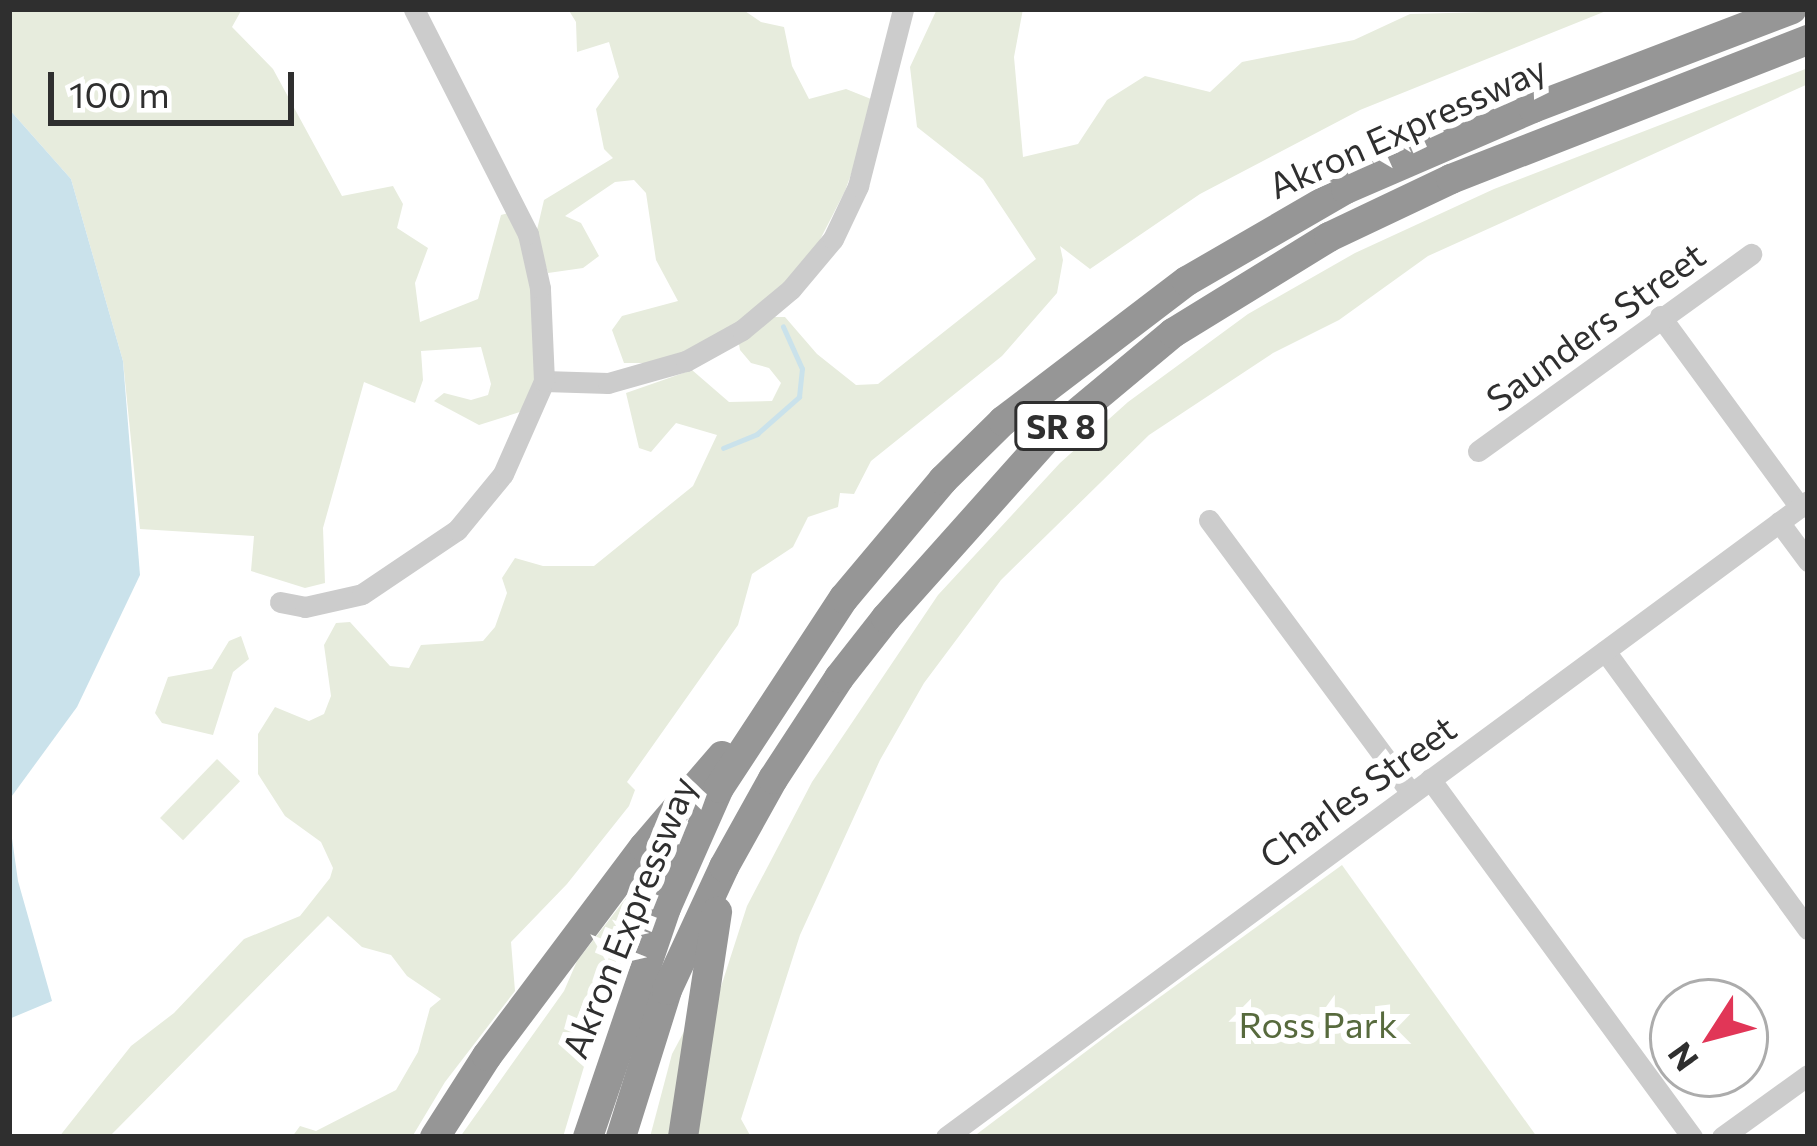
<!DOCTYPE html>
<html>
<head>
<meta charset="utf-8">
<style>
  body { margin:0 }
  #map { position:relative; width:1817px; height:1146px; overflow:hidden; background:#fff; font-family:Commissioner,sans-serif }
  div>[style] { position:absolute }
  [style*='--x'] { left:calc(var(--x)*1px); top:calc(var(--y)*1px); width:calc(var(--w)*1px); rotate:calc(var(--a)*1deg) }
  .green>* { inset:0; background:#e7ecdd; transform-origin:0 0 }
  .water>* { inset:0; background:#cae2eb }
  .stream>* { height:4.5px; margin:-2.25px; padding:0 2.25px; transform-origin:2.25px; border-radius:2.25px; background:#cae2eb }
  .minor>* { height:21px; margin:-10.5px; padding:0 10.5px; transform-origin:10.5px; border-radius:10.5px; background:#ccc }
  .highway>* { height:30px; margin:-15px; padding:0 15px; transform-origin:15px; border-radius:15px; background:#969696 }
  span { translate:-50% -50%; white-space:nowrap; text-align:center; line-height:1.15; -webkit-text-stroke:12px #fff; paint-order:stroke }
  .shield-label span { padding:3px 9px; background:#fff; border:3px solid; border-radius:9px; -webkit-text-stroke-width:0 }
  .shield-label { font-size:33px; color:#2f2f2f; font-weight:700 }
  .street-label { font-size:36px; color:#2f2f2f }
  .park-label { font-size:36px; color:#576a3d }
  .frame { position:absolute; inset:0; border:12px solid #2f2f2f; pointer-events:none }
  .north { position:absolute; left:1649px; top:978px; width:120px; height:120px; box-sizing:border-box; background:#fff; border:3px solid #acacac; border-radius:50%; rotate:234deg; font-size:33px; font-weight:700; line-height:48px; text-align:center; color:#2f2f2f }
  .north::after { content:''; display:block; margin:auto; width:42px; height:54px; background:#e13657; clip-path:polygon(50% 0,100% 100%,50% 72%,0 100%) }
  .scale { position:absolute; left:48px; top:72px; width:246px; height:54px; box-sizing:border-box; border:6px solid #2f2f2f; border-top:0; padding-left:15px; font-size:36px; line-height:42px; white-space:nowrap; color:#2f2f2f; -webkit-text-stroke:9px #fff; paint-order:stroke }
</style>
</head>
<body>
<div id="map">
  <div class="green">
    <div style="clip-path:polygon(9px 9px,242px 9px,232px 27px,273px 69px,342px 196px,393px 186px,403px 204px,397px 228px,428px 248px,415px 283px,420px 322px,478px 299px,501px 215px,512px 212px,523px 241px,538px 331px,537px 385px,523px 411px,479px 425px,434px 401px,444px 393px,471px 400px,488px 395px,491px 384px,481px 347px,421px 351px,423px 380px,415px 403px,364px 382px,323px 528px,325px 583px,305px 588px,251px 571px,254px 536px,140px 529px,123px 361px,71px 179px,9px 109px)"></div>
    <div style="clip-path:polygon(568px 9px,742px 9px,761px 22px,784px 27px,792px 66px,809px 99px,846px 89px,871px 99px,867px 130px,845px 191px,805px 269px,755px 317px,785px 317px,817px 354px,856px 385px,878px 384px,1036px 259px,983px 179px,917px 127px,910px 67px,937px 9px,1023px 9px,1014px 57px,1023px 157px,1078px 144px,1107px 100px,1145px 76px,1210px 92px,1242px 62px,1354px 40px,1410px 14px,1611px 9px,1360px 110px,1200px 194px,1090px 269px,1060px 246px,1063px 260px,1057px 293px,1002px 356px,871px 461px,854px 494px,840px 493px,838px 507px,808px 517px,793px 547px,752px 574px,738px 625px,627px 782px,635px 790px,629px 806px,567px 884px,511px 942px,515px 991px,445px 1082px,412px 1137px,292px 1137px,300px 1126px,316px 1131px,396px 1090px,418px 1052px,430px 1008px,441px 999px,407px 976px,391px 955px,362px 947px,328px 916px,109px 1137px,59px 1137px,131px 1046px,174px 1013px,244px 939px,300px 916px,330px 878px,333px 868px,321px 842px,285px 816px,258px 774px,258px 734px,275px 707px,309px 721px,324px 714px,331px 696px,324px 645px,336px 623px,350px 622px,390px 666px,409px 668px,421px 645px,483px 641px,495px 627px,507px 593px,502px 578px,515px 558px,543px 566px,594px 566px,693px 486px,717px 435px,676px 423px,651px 452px,639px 448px,626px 393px,692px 370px,729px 402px,772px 401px,781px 383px,769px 368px,751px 363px,740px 350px,737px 333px,668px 363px,624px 363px,612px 330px,622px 316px,678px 301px,656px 260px,646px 193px,634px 180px,615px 182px,565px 216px,581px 223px,599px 256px,583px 268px,548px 273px,536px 234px,544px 200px,613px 158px,604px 149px,596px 109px,619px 77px,609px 42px,577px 52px,576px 22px)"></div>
    <div style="clip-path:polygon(1808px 68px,1808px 84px,1428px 256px,1339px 320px,1273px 353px,1149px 435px,1001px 580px,924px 683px,880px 760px,800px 935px,741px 1119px,751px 1137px,697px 1137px,698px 1058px,747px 906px,812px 782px,938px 595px,1060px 463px,1128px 402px,1248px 314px,1355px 253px,1494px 189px)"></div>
    <div style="clip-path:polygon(241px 636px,249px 659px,233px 672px,213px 735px,162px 723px,155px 713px,168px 677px,212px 669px,229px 641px)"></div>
    <div style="left:217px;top:759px;width:32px;height:82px;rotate:44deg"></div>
    <div style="clip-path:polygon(658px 857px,660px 863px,597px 1023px,563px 1137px,460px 1137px,564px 991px,577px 961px)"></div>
    <div style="clip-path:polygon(1342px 865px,1537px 1137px,973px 1137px,1113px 1031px)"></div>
    <div style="clip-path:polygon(687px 1026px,671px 1137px,650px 1137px,672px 1054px)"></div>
  </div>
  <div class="water">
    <div style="clip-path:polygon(9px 109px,71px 179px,123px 361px,140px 575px,77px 707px,9px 800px)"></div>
    <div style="clip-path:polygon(9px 817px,18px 881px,52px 1001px,9px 1019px)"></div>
  </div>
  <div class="stream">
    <div style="--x:723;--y:448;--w:37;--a:-22"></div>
    <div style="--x:757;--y:434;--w:56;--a:-41.4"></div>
    <div style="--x:799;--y:397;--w:28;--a:-84"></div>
    <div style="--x:802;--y:369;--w:46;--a:-114.3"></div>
  </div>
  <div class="minor">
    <div style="--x:1660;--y:316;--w:237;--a:53.8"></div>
    <div style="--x:544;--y:381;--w:64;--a:1.8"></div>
    <div style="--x:608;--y:383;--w:81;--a:-15.8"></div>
    <div style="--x:686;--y:361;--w:64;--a:-29"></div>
    <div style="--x:742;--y:330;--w:64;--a:-39.9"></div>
    <div style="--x:791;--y:289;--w:65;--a:-50"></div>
    <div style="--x:833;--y:239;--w:59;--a:-64.7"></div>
    <div style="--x:858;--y:186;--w:183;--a:-75.7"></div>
    <div style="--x:1478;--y:451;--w:337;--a:-35.8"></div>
    <div style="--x:1209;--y:520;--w:340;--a:53.5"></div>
    <div style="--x:1779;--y:522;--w:49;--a:53.4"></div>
    <div style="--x:280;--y:602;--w:25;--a:11"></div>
    <div style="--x:305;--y:607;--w:58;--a:-12.8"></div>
    <div style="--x:362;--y:594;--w:115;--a:-34"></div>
    <div style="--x:457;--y:530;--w:72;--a:-50.6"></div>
    <div style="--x:503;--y:474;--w:102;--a:-66.2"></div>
    <div style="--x:544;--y:381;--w:93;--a:-92.5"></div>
    <div style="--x:540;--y:288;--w:55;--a:-102.5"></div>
    <div style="--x:528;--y:234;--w:252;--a:-116.9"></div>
    <div style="--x:1605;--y:651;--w:344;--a:53.9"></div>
    <div style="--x:1430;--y:779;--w:444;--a:53.8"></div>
    <div style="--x:946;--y:1137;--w:1071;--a:-36.42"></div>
    <div style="--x:1722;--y:1137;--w:106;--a:-35.8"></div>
  </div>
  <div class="highway">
    <div style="--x:435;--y:1137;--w:96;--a:-57.3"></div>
    <div style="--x:487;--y:1056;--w:261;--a:-53.1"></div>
    <div style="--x:644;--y:847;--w:120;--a:-49.4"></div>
    <div style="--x:588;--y:1137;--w:242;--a:-71.2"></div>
    <div style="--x:666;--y:908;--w:131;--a:-66.2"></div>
    <div style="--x:719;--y:788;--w:227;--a:-56.7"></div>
    <div style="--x:844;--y:598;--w:154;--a:-50"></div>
    <div style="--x:943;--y:480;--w:84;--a:-44.5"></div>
    <div style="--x:1003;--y:421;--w:231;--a:-37.3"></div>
    <div style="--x:1187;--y:281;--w:184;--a:-30.1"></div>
    <div style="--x:1346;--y:189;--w:204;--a:-23.4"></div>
    <div style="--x:1533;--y:108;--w:277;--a:-20.9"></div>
    <div style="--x:621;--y:1137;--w:154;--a:-72.6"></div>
    <div style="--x:667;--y:990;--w:136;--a:-65.1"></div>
    <div style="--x:724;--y:867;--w:101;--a:-60.9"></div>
    <div style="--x:773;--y:779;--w:121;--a:-56.8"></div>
    <div style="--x:839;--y:678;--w:76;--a:-51.9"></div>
    <div style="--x:886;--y:618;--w:241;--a:-48.2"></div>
    <div style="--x:1047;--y:438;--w:164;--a:-39.8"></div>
    <div style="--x:1173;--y:333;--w:183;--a:-31.6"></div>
    <div style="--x:1329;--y:237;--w:135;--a:-25.4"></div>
    <div style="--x:1451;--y:179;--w:383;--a:-21.3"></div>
    <div style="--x:683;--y:1137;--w:228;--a:-81.4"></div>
  </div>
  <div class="shield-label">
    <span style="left:1061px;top:426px">SR 8</span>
  </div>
  <div class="street-label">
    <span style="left:1407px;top:126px;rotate:-24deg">Akron Expressway</span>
    <span style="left:1595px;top:326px;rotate:-36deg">Saunders Street</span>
    <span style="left:1357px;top:791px;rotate:-36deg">Charles Street</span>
    <span style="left:628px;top:917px;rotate:-68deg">Akron Expressway</span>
  </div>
  <div class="park-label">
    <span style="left:1318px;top:1024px">Ross Park</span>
  </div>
  <div class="frame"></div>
  <div class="north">N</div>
  <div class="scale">100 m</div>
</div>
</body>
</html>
